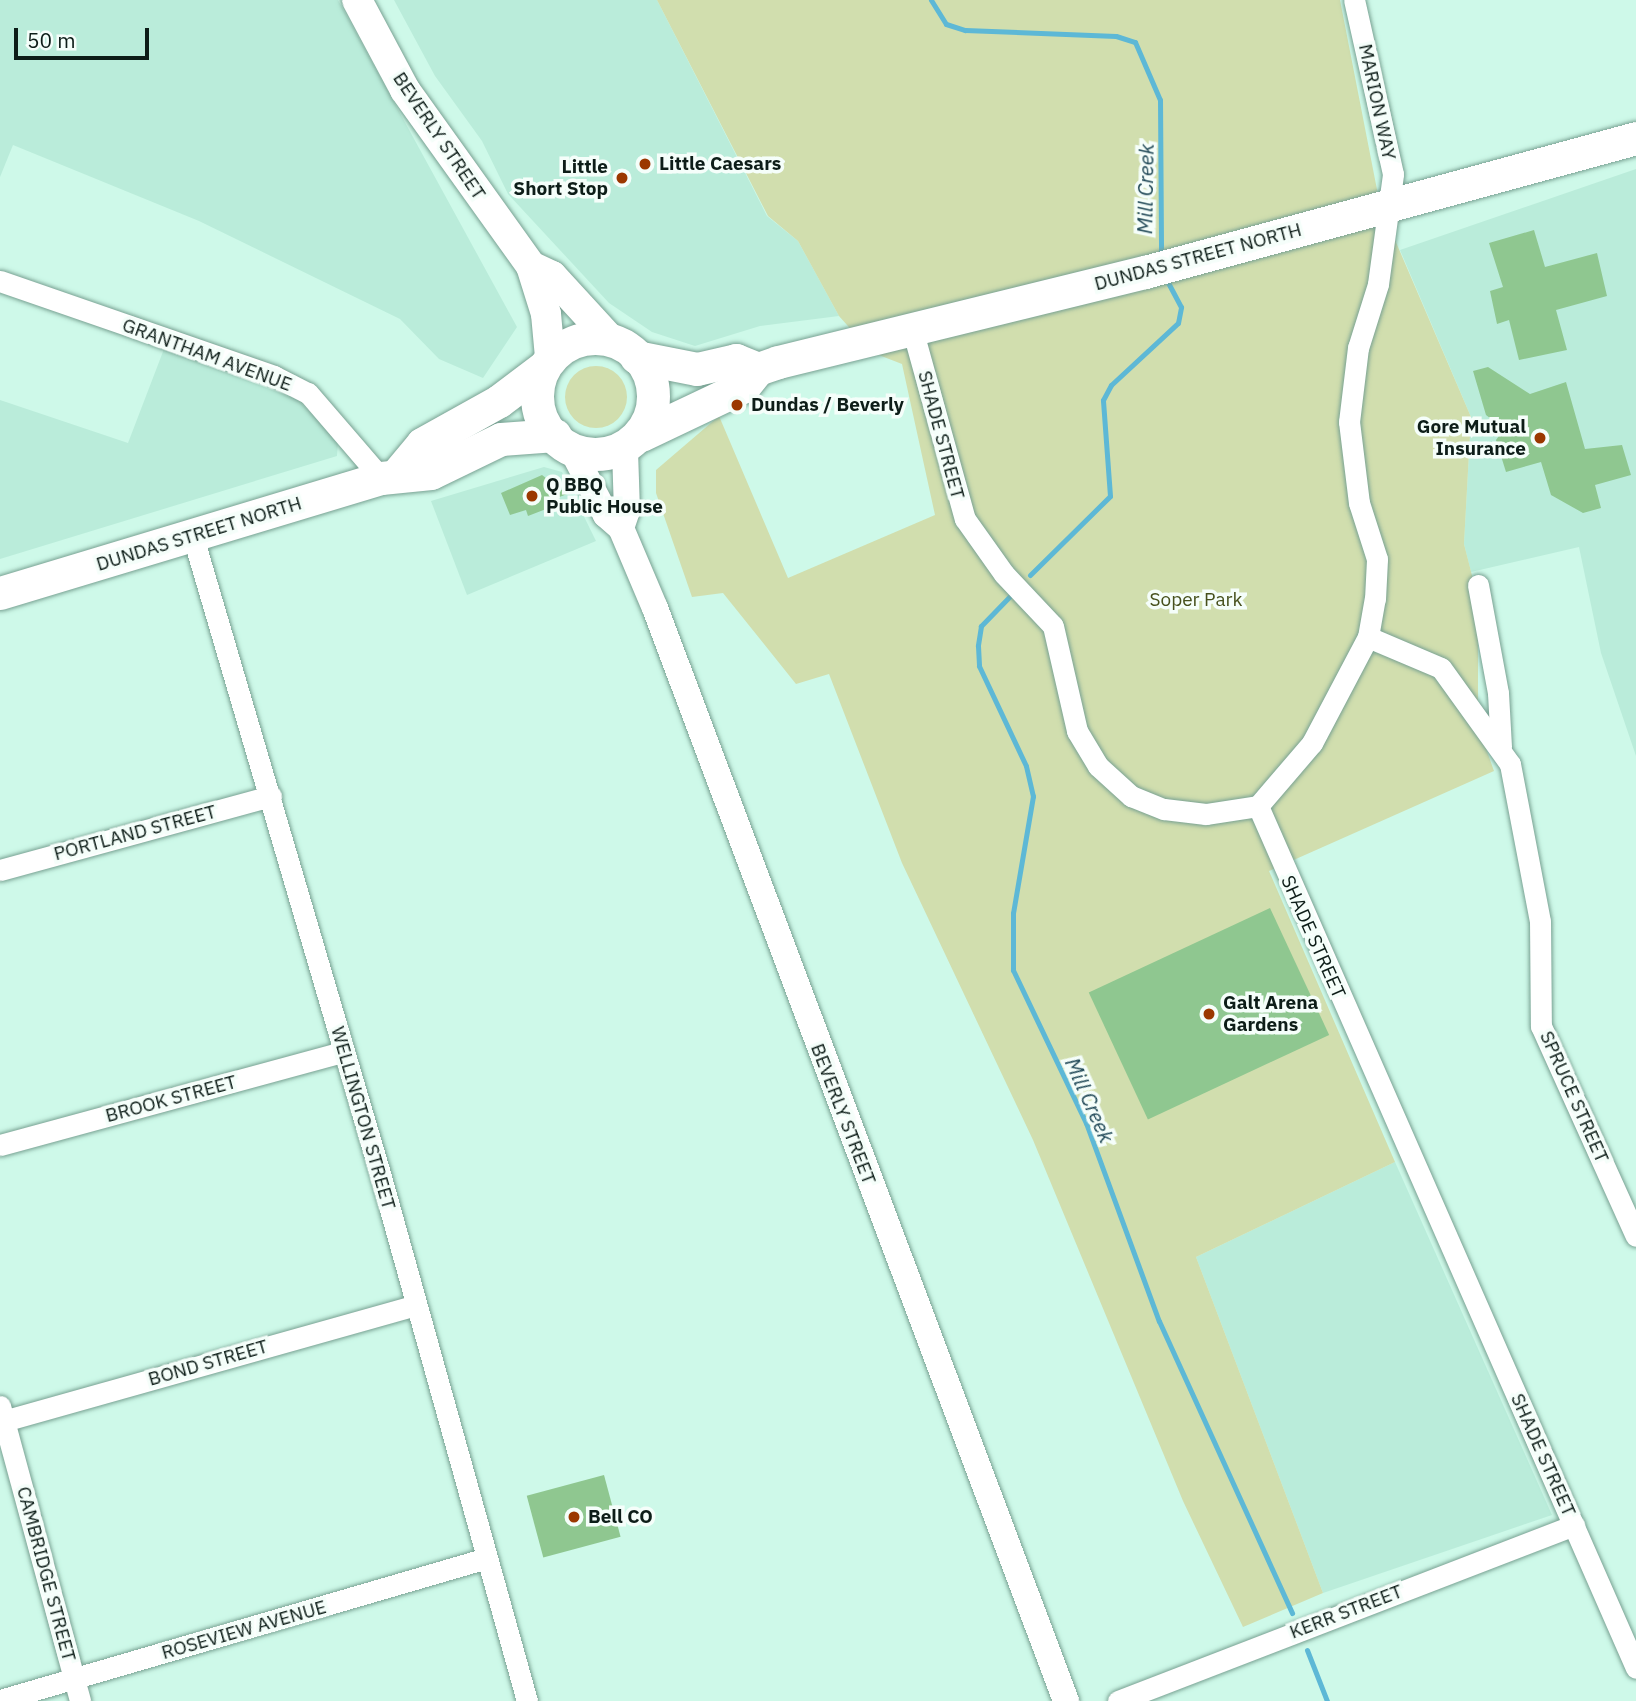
<!DOCTYPE html>
<html>
<head>
<meta charset="utf-8">
<style>
  body { margin:0 }
  #map { position:relative; width:1636px; height:1701px; overflow:hidden; background:#cef9e9; font-family:"IBM Plex Sans",sans-serif }
  div>[style] { position:absolute }
  [style*='--x'] { left:calc(var(--x)*1px); top:calc(var(--y)*1px); width:calc(var(--w)*1px); rotate:calc(var(--a)*1deg) }
  .built>* { inset:0; background:#baecda }
  .green>* { inset:0; background:#d1deae }
  .round { border-radius:50% }
  .stream>* { height:5px; margin:-2.5px; padding:0 2.5px; transform-origin:2.5px; border-radius:2.5px; background:#5db8d6 }
  .building>* { inset:0; background:#8fc790; transform-origin:0 0 }
  .roads { filter:drop-shadow(0 0 2px #78a192) drop-shadow(0 0 2px #78a192) }
  .minor>* { height:21px; margin:-10.5px; padding:0 10.5px; transform-origin:10.5px; border-radius:10.5px; background:#fff }
  .tertiary>* { height:26px; margin:-13px; padding:0 13px; transform-origin:13px; border-radius:13px; background:#fff }
  .secondary>* { height:30px; margin:-15px; padding:0 15px; transform-origin:15px; border-radius:15px; background:#fff }
  .primary>* { height:33px; margin:-16.5px; padding:0 16.5px; transform-origin:16.5px; border-radius:16.5px; background:#fff }
  .primary>.ring { margin:-16.5px; padding:0; box-sizing:content-box; background:none; border:33px solid #fff; border-radius:50% }
  .dots>* { width:19px; height:19px; translate:-50% -50%; box-sizing:border-box; border:4px solid #f5fefa; border-radius:50% }
  span { translate:-50% -50%; white-space:nowrap; text-align:center; line-height:1.15; -webkit-text-stroke:7px #f5fefa; paint-order:stroke }
  .street-label { font-size:19px; color:#0d1d18 }
  .poi-label { font-size:19px; color:#0d1d18; font-weight:700 }
  .left { translate:0 -50%; text-align:left }
  .right { translate:-100% -50%; text-align:right }
  .park-label { font-size:19px; color:#46501c }
  .water-label { font-size:21px; color:#224a58; font-style:italic }
  .scale { position:absolute; left:14px; top:28px; width:135px; height:32px; box-sizing:border-box; border:4px solid #0d1d18; border-top:0; padding-left:9px; font-size:21px; line-height:24px; white-space:nowrap; color:#0d1d18; -webkit-text-stroke:5px #f5fefa; paint-order:stroke }
</style>
</head>
<body>
<div id="map">
  <div class="built">
    <div style="clip-path:polygon(0 0,338px 0,517px 327px,483px 378px,439px 359px,400px 319px,199px 221px,13px 145px,0 177px)"></div>
    <div style="clip-path:polygon(394px 0,657px 0,767px 216px,798px 241px,839px 316px,760px 326px,695px 346px,652px 332px,609px 303px,508px 194px,482px 141px,435px 76px)"></div>
    <div style="clip-path:polygon(1636px 169px,1636px 756px,1601px 653px,1579px 547px,1471px 572px,1464px 544px,1471px 417px,1400px 250px)"></div>
    <div style="clip-path:polygon(164px 349px,298px 400px,338px 441px,337px 456px,0 559px,0 400px,128px 443px)"></div>
    <div style="clip-path:polygon(544px 467px,562px 472px,596px 541px,467px 595px,431px 501px)"></div>
    <div style="clip-path:polygon(1395px 1162px,1552px 1515px,1323px 1593px,1196px 1257px)"></div>
  </div>
  <div class="green">
    <div style="clip-path:polygon(657px 0,1340px 0,1380px 205px,1471px 417px,1464px 544px,1478px 599px,1478px 726px,1494px 771px,1269px 871px,1395px 1162px,1196px 1257px,1323px 1593px,1243px 1627px,1183px 1501px,1033px 1140px,902px 863px,829px 674px,796px 684px,723px 593px,692px 597px,656px 493px,656px 470px,719px 416px,788px 578px,935px 515px,902px 364px,871px 352px,839px 316px,798px 241px,768px 216px)"></div>
    <div class="round" style="left:565px;top:366px;width:62px;height:62px"></div>
  </div>
  <div class="stream">
    <div style="--x:931;--y:0;--w:28;--a:58"></div>
    <div style="--x:946;--y:24;--w:20;--a:18"></div>
    <div style="--x:965;--y:30;--w:151;--a:2.3"></div>
    <div style="--x:1116;--y:36;--w:20;--a:18"></div>
    <div style="--x:1135;--y:42;--w:63;--a:66.7"></div>
    <div style="--x:1160;--y:100;--w:157;--a:89.6"></div>
    <div style="--x:1030;--y:575;--w:112;--a:-44.6"></div>
    <div style="--x:1110;--y:496;--w:96;--a:-94.2"></div>
    <div style="--x:1103;--y:400;--w:17;--a:-62"></div>
    <div style="--x:1111;--y:385;--w:91;--a:-42.8"></div>
    <div style="--x:1178;--y:323;--w:16;--a:-79"></div>
    <div style="--x:1181;--y:307;--w:34;--a:-118"></div>
    <div style="--x:1012;--y:594;--w:45;--a:134.1"></div>
    <div style="--x:981;--y:626;--w:20;--a:99"></div>
    <div style="--x:978;--y:646;--w:20;--a:87"></div>
    <div style="--x:979;--y:666;--w:110;--a:64.8"></div>
    <div style="--x:1026;--y:766;--w:31;--a:77"></div>
    <div style="--x:1033;--y:796;--w:119;--a:99.7"></div>
    <div style="--x:1013;--y:913;--w:57;--a:90"></div>
    <div style="--x:1013;--y:970;--w:170;--a:64.5"></div>
    <div style="--x:1086;--y:1123;--w:211;--a:69.8"></div>
    <div style="--x:1159;--y:1321;--w:321;--a:65.5"></div>
    <div style="--x:1307;--y:1650;--w:55;--a:68.6"></div>
  </div>
  <div class="building">
    <div style="clip-path:polygon(1534px 230px,1545px 267px,1597px 253px,1607px 296px,1556px 310px,1567px 350px,1519px 360px,1509px 320px,1497px 324px,1490px 291px,1503px 287px,1489px 243px)"></div>
    <div style="clip-path:polygon(1488px 367px,1530px 394px,1566px 382px,1585px 449px,1622px 445px,1631px 475px,1595px 485px,1601px 508px,1583px 513px,1551px 495px,1541px 462px,1506px 472px,1496px 440px,1504px 429px,1486px 415px,1473px 371px)"></div>
    <div style="clip-path:polygon(542px 475px,567px 494px,557px 498px,559px 504px,528px 516px,526px 510px,510px 515px,501px 493px)"></div>
    <div style="left:1270px;top:908px;width:140px;height:200px;rotate:65deg"></div>
    <div style="left:604px;top:1475px;width:64px;height:80px;rotate:75deg"></div>
  </div>
  <div class="roads">
    <div class="minor">
      <div style="--x:0;--y:281;--w:290;--a:19.1"></div>
      <div style="--x:274;--y:376;--w:38;--a:27"></div>
      <div style="--x:308;--y:393;--w:112;--a:49.3"></div>
      <div style="--x:913;--y:332;--w:194;--a:74.5"></div>
      <div style="--x:965;--y:519;--w:67;--a:54.7"></div>
      <div style="--x:1004;--y:574;--w:71;--a:46.7"></div>
      <div style="--x:1053;--y:626;--w:108;--a:77.1"></div>
      <div style="--x:1077;--y:731;--w:41;--a:59"></div>
      <div style="--x:1098;--y:766;--w:45;--a:42.3"></div>
      <div style="--x:1131;--y:796;--w:35;--a:22"></div>
      <div style="--x:1164;--y:809;--w:42;--a:6.8"></div>
      <div style="--x:1206;--y:814;--w:53;--a:-8.7"></div>
      <div style="--x:193;--y:537;--w:667;--a:73.63"></div>
      <div style="--x:381;--y:1177;--w:544;--a:74.43"></div>
      <div style="--x:1478;--y:585;--w:110;--a:79.5"></div>
      <div style="--x:1498;--y:693;--w:54;--a:86.8"></div>
      <div style="--x:1368;--y:637;--w:79;--a:23"></div>
      <div style="--x:1441;--y:668;--w:118;--a:54.3"></div>
      <div style="--x:1510;--y:764;--w:160;--a:79.2"></div>
      <div style="--x:1540;--y:921;--w:105;--a:89.5"></div>
      <div style="--x:1541;--y:1026;--w:230;--a:65.7"></div>
      <div style="--x:1258;--y:806;--w:941;--a:66.32"></div>
      <div style="--x:1258;--y:806;--w:83;--a:-49.4"></div>
      <div style="--x:1312;--y:743;--w:120;--a:-62.2"></div>
      <div style="--x:1368;--y:637;--w:39;--a:-80"></div>
      <div style="--x:1375;--y:599;--w:40;--a:-87.1"></div>
      <div style="--x:1377;--y:559;--w:59;--a:-107.8"></div>
      <div style="--x:1359;--y:503;--w:82;--a:-97"></div>
      <div style="--x:1349;--y:422;--w:75;--a:-83.1"></div>
      <div style="--x:1358;--y:348;--w:67;--a:-72.6"></div>
      <div style="--x:1378;--y:284;--w:111;--a:-82.2"></div>
      <div style="--x:1393;--y:174;--w:178;--a:-102.6"></div>
      <div style="--x:0;--y:870;--w:281;--a:-15.3"></div>
      <div style="--x:0;--y:1145;--w:355;--a:-15.2"></div>
      <div style="--x:0;--y:1406;--w:306;--a:74.8"></div>
      <div style="--x:0;--y:1422;--w:432;--a:-15.7"></div>
      <div style="--x:0;--y:1700;--w:507;--a:-16.26"></div>
      <div style="--x:1118;--y:1701;--w:489;--a:-21.1"></div>
    </div>
    <div class="tertiary">
      <div style="--x:572;--y:450;--w:73;--a:62.4"></div>
      <div style="--x:606;--y:515;--w:20;--a:41"></div>
      <div style="--x:621;--y:528;--w:87;--a:67"></div>
      <div style="--x:655;--y:608;--w:1168;--a:69.39"></div>
      <div style="--x:621;--y:528;--w:18;--a:-71"></div>
      <div style="--x:627;--y:511;--w:61;--a:-91.9"></div>
    </div>
    <div class="secondary">
      <div style="--x:357;--y:0;--w:102;--a:61.9"></div>
      <div style="--x:405;--y:90;--w:216;--a:54.4"></div>
      <div style="--x:531;--y:266;--w:50;--a:72.6"></div>
      <div style="--x:546;--y:314;--w:43;--a:84.7"></div>
      <div style="--x:531;--y:266;--w:23;--a:25"></div>
      <div style="--x:552;--y:276;--w:83;--a:47.4"></div>
    </div>
    <div class="primary">
      <div class="ring" style="left:537px;top:338px;width:83px;height:83px"></div>
      <div style="--x:636;--y:357;--w:62;--a:11.1"></div>
      <div style="--x:697;--y:369;--w:40;--a:-13"></div>
      <div style="--x:736;--y:360;--w:24;--a:22"></div>
      <div style="--x:641;--y:435;--w:114;--a:-25.4"></div>
      <div style="--x:744;--y:386;--w:22;--a:-51"></div>
      <div style="--x:758;--y:369;--w:21;--a:-19"></div>
      <div style="--x:778;--y:362;--w:378;--a:-13.8"></div>
      <div style="--x:1145;--y:272;--w:509;--a:-15.26"></div>
      <div style="--x:397;--y:474;--w:39;--a:-50"></div>
      <div style="--x:422;--y:444;--w:88;--a:-29.2"></div>
      <div style="--x:499;--y:401;--w:56;--a:-37.1"></div>
      <div style="--x:0;--y:593;--w:398;--a:-16.8"></div>
      <div style="--x:381;--y:478;--w:50;--a:-5.7"></div>
      <div style="--x:431;--y:473;--w:78;--a:-25.9"></div>
      <div style="--x:501;--y:439;--w:54;--a:-4.2"></div>
    </div>
  </div>
  <div class="dots">
    <div style="left:645px;top:164px;background:#9b3800"></div>
    <div style="left:622px;top:178px;background:#9b3800"></div>
    <div style="left:737px;top:405px;background:#9b3800"></div>
    <div style="left:1540px;top:438px;background:#9b3800"></div>
    <div style="left:532px;top:496px;background:#9b3800"></div>
    <div style="left:1209px;top:1014px;background:#9b3800"></div>
    <div style="left:574px;top:1517px;background:#9b3800"></div>
  </div>
  <div class="street-label">
    <span style="left:1377px;top:102px;rotate:78deg">MARION WAY</span>
    <span style="left:439px;top:136px;rotate:56deg">BEVERLY STREET</span>
    <span style="left:1198px;top:257px;rotate:-15deg">DUNDAS STREET NORTH</span>
    <span style="left:207px;top:355px;rotate:20deg">GRANTHAM AVENUE</span>
    <span style="left:941px;top:435px;rotate:75deg">SHADE STREET</span>
    <span style="left:199px;top:534px;rotate:-17deg">DUNDAS STREET NORTH</span>
    <span style="left:135px;top:833px;rotate:-15deg">PORTLAND STREET</span>
    <span style="left:1313px;top:937px;rotate:66deg">SHADE STREET</span>
    <span style="left:1574px;top:1097px;rotate:66deg">SPRUCE STREET</span>
    <span style="left:171px;top:1099px;rotate:-15deg">BROOK STREET</span>
    <span style="left:843px;top:1114px;rotate:69deg">BEVERLY STREET</span>
    <span style="left:363px;top:1118px;rotate:74deg">WELLINGTON STREET</span>
    <span style="left:208px;top:1363px;rotate:-16deg">BOND STREET</span>
    <span style="left:1543px;top:1455px;rotate:66deg">SHADE STREET</span>
    <span style="left:46px;top:1574px;rotate:75deg">CAMBRIDGE STREET</span>
    <span style="left:1346px;top:1612px;rotate:-21deg">KERR STREET</span>
    <span style="left:244px;top:1630px;rotate:-16deg">ROSEVIEW AVENUE</span>
  </div>
  <div class="poi-label">
    <span class="left" style="left:659px;top:164px">Little Caesars</span>
    <span class="right" style="left:608px;top:178px">Little<br>Short Stop</span>
    <span class="left" style="left:751px;top:405px">Dundas / Beverly</span>
    <span class="right" style="left:1526px;top:438px">Gore Mutual<br>Insurance</span>
    <span class="left" style="left:546px;top:496px">Q BBQ<br>Public House</span>
    <span class="left" style="left:1223px;top:1014px">Galt Arena<br>Gardens</span>
    <span class="left" style="left:588px;top:1517px">Bell CO</span>
  </div>
  <div class="park-label">
    <span style="left:1196px;top:600px">Soper Park</span>
  </div>
  <div class="water-label">
    <span style="left:1145px;top:189px;rotate:-89deg">Mill Creek</span>
    <span style="left:1090px;top:1100px;rotate:66deg">Mill Creek</span>
  </div>
  <div class="scale">50 m</div>
</div>
</body>
</html>
